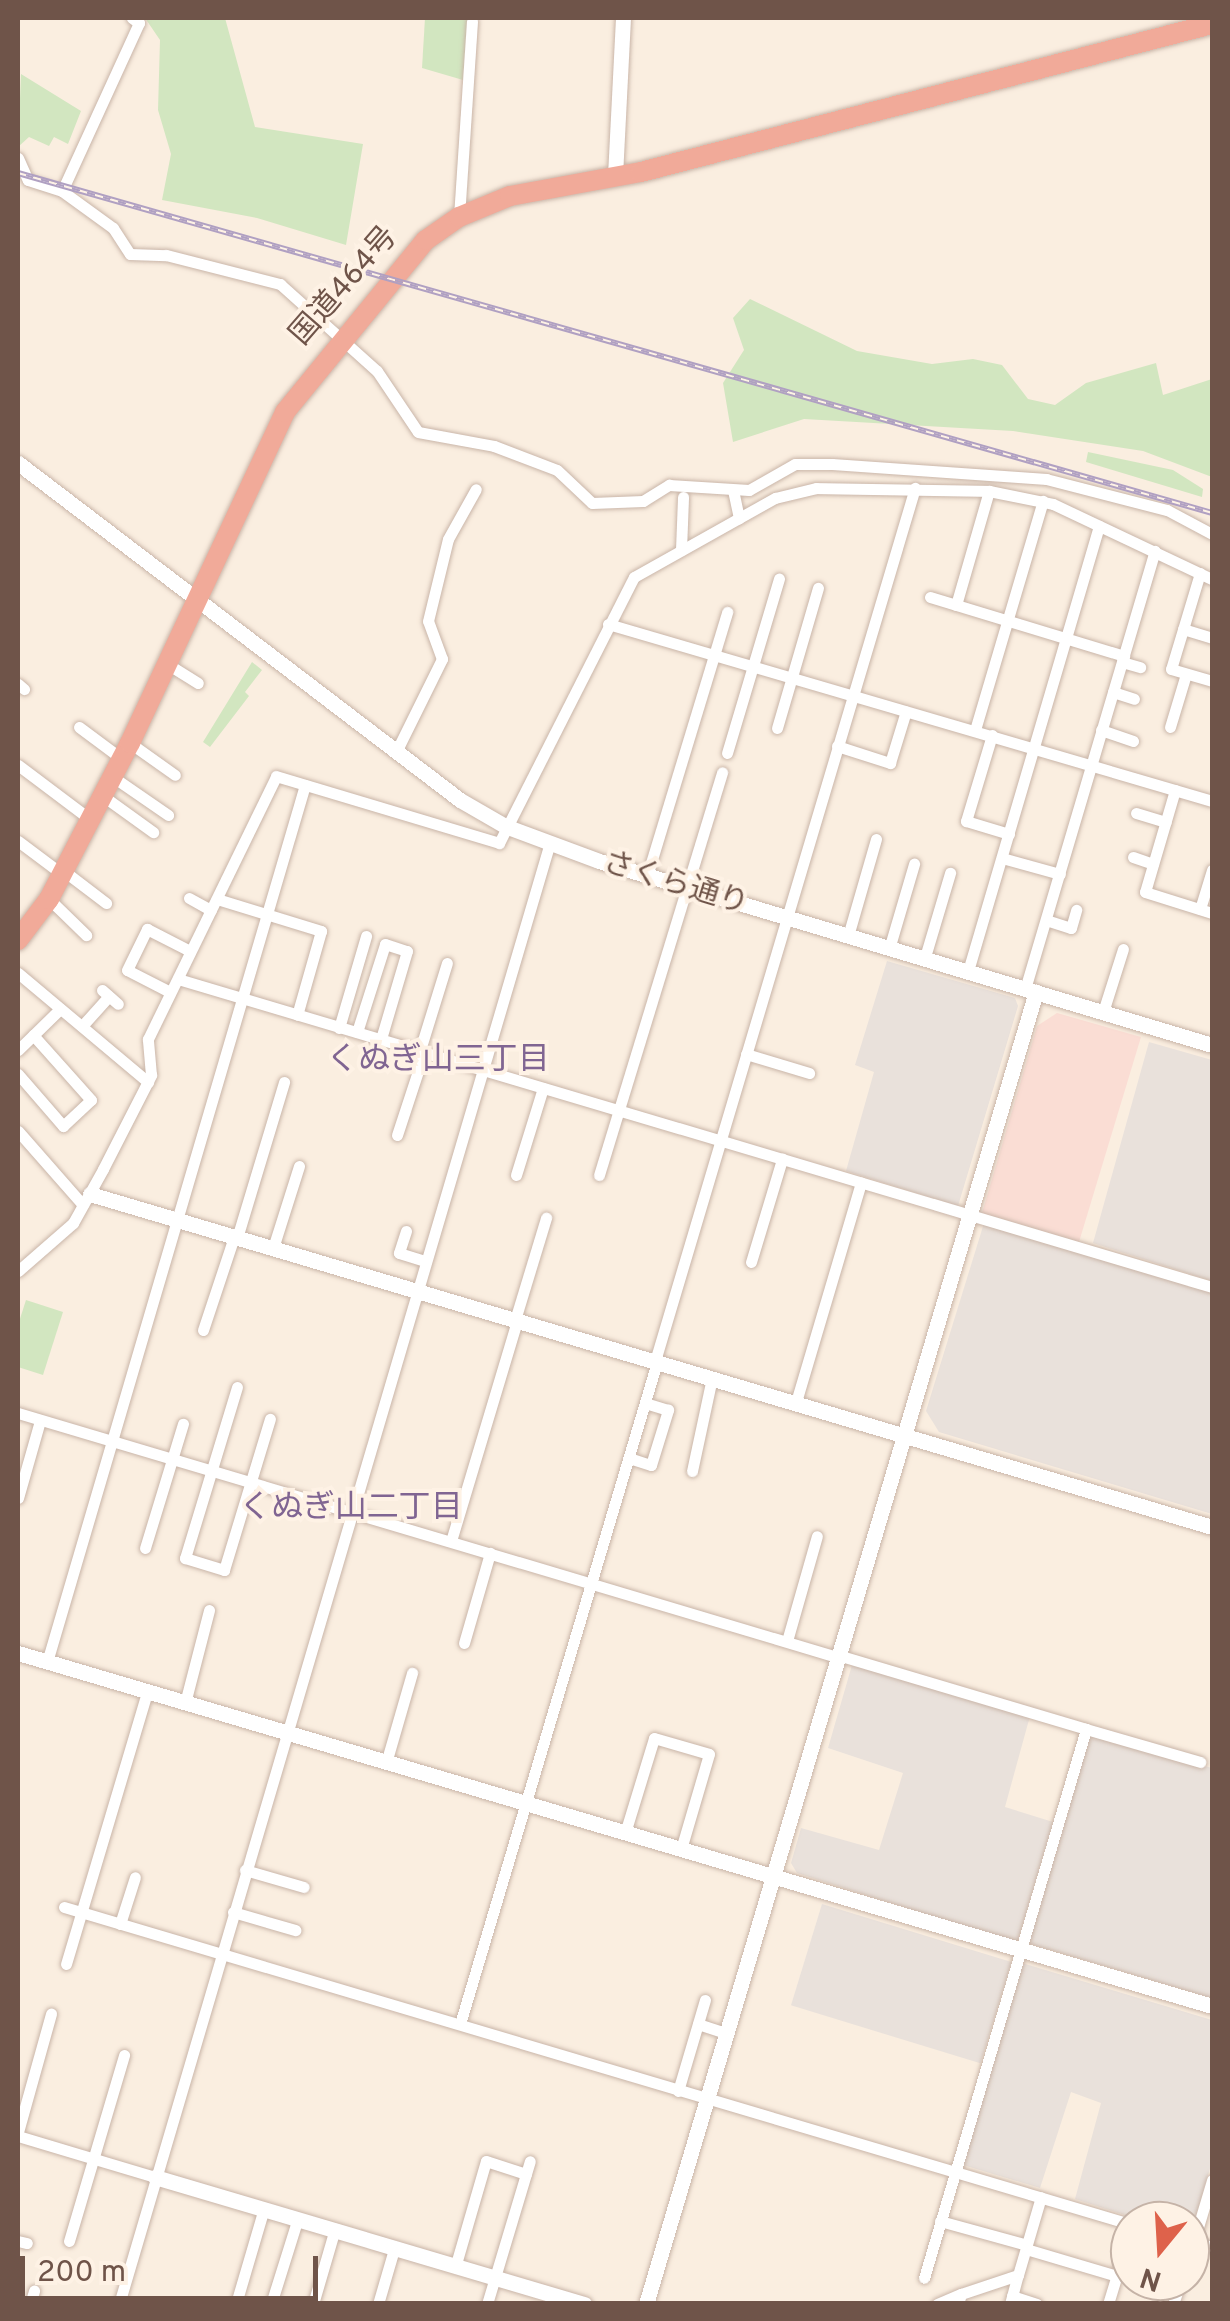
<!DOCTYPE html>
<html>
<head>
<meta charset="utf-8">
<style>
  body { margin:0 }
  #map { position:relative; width:1230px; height:2321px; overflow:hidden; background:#faeee0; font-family:Overpass,"Noto Sans JP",sans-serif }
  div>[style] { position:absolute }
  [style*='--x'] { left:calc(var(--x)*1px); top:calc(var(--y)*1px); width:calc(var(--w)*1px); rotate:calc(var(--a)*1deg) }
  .commercial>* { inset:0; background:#faddd4 }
  .industrial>* { inset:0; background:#e9e1db; transform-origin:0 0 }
  .green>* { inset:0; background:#d2e6c0 }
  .roads { filter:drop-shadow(0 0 2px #c9b5a8) drop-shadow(0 0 2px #c9b5a8) }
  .street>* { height:11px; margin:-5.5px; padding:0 5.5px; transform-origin:5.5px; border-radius:5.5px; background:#fff }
  .secondary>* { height:15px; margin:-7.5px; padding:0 7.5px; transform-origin:7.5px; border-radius:7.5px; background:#fff }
  .highway>* { height:20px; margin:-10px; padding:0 10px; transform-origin:10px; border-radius:10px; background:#f1aa99 }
  .rail>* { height:6px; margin-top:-3px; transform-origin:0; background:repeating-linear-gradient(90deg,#fef2e5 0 8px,#b0a0c2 0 16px); box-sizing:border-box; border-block:2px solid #b0a0c2 }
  span { translate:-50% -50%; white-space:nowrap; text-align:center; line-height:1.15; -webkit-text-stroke:8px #fef2e5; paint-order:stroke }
  .street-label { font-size:30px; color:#6f5449 }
  .neighbourhood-label { font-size:32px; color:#806592 }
  .frame { position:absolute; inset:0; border:20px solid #6f5449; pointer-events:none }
  .north { position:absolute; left:1110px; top:2201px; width:100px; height:100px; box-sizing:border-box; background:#fef2e5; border:2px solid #c5b3a7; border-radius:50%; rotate:198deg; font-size:28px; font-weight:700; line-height:40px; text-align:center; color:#6f5449 }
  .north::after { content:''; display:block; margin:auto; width:35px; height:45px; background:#de624b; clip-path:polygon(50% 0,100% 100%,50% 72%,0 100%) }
  .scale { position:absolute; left:20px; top:2256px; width:298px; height:45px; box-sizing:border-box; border:5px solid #6f5449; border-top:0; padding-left:12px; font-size:30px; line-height:35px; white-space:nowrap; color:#6f5449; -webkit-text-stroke:8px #fef2e5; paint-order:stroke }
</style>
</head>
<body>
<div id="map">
  <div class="commercial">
    <div style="clip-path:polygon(1057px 1013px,1141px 1037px,1079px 1242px,982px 1213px,1037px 1026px)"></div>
  </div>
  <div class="industrial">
    <div style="clip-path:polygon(887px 961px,1015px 998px,1018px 1006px,958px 1206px,846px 1171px,874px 1072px,855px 1065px)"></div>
    <div style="clip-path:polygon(1149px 1042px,1212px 1060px,1212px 1281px,1093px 1243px)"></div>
    <div style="clip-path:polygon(984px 1223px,1212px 1291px,1212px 1514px,939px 1432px,926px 1411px)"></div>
    <div style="clip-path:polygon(852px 1665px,1030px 1716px,1005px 1807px,1053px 1822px,1017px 1943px,797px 1873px,791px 1863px,801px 1828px,879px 1850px,903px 1773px,828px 1748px)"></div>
    <div style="clip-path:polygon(1088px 1734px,1212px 1768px,1212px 1998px,1028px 1943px)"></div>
    <div style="left:822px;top:1904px;width:198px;height:106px;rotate:17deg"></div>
    <div style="clip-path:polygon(1022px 1963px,1212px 2020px,1212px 2162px,1190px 2236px,1190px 2221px,1144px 2221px,1075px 2199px,1101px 2103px,1071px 2092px,1040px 2188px,963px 2165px)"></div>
  </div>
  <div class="green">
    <div style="clip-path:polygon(145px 18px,225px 18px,255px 127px,363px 144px,346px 245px,257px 218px,162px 200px,171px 154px,158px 110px,160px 40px)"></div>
    <div style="clip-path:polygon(425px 18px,468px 20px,463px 80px,422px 68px)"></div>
    <div style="clip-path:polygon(21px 74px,81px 111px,68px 144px,54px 137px,49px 146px,29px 137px,18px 147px)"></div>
    <div style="clip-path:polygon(750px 299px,857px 351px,932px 364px,973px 359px,1002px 365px,1028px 399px,1055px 405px,1086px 383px,1156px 363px,1163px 395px,1212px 379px,1212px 477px,1143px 451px,1013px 431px,804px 419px,733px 442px,723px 383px,744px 350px,733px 318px)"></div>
    <div style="clip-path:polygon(1088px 452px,1173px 470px,1203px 489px,1202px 497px,1086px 462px)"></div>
    <div style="clip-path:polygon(252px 662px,262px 670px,245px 692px,249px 696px,210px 747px,203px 742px)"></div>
    <div style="clip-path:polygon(26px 1300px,63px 1312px,43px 1375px,18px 1367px,18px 1325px)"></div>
  </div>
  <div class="roads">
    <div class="street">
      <div style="--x:18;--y:158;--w:24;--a:66"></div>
      <div style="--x:28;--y:180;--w:36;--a:18"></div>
      <div style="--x:62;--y:191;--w:63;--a:36"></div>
      <div style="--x:113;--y:228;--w:31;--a:57"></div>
      <div style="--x:130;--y:254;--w:36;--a:2"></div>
      <div style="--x:166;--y:255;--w:118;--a:14.3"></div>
      <div style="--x:280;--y:284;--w:130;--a:41.9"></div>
      <div style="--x:377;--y:371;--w:73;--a:56.1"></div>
      <div style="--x:418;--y:432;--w:77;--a:10.4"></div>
      <div style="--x:494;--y:446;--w:67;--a:20.9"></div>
      <div style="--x:557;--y:470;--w:48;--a:43.3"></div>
      <div style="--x:592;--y:503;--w:51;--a:-2.2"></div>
      <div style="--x:643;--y:501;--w:31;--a:-32"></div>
      <div style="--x:669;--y:485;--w:80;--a:3.6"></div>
      <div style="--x:749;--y:490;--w:53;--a:-29.5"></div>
      <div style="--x:795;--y:464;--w:37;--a:0"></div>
      <div style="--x:832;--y:464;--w:215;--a:4"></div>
      <div style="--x:1046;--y:479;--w:125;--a:14.4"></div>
      <div style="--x:1167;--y:510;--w:51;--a:28.1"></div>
      <div style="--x:62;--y:191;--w:185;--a:-65.4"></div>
      <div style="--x:139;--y:23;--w:9;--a:-144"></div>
      <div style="--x:459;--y:217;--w:196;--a:-86.2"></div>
      <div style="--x:733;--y:490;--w:29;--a:78"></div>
      <div style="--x:681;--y:550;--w:53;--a:-87.8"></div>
      <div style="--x:1200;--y:573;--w:100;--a:106.8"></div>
      <div style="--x:1171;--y:669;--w:43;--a:16.3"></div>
      <div style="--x:930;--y:597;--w:203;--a:16.9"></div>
      <div style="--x:956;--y:605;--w:119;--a:-73.9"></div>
      <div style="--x:989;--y:491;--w:65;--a:11.5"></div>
      <div style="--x:1053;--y:504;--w:176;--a:25.3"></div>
      <div style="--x:608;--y:624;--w:629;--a:16.33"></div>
      <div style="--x:1183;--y:629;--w:30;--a:17"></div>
      <div style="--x:1122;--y:662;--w:19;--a:16"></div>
      <div style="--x:169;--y:665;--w:34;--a:32"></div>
      <div style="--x:18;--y:684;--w:8;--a:40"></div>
      <div style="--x:1113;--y:692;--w:22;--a:18"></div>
      <div style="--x:79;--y:727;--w:54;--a:36.7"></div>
      <div style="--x:1170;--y:727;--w:55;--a:-73.2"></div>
      <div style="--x:777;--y:728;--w:146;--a:-73.7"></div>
      <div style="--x:975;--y:730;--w:239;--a:-73.5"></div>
      <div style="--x:1101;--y:730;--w:34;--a:19"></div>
      <div style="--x:992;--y:735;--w:90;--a:106.8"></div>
      <div style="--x:966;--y:821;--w:45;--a:16.8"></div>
      <div style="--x:130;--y:743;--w:55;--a:35.4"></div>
      <div style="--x:837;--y:746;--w:56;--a:17.8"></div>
      <div style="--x:890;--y:763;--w:54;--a:-72.9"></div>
      <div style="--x:396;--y:752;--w:104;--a:-63.7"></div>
      <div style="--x:442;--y:659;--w:40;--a:-110.2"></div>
      <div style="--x:428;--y:621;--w:84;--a:-76.3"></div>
      <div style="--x:448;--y:539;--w:57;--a:-60.8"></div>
      <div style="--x:727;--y:753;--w:182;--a:-73.4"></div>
      <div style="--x:18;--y:765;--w:91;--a:37"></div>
      <div style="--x:113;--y:777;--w:67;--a:34.6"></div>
      <div style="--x:1175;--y:790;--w:106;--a:106.4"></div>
      <div style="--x:1145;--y:892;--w:70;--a:17.4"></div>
      <div style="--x:103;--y:796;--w:62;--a:35.8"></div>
      <div style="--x:1136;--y:813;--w:31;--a:17"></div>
      <div style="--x:18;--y:841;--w:55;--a:36.9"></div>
      <div style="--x:1133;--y:857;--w:21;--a:19"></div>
      <div style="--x:1002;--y:858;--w:60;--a:15.4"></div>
      <div style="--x:64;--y:871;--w:53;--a:37.3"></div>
      <div style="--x:647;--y:876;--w:276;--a:-73.1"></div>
      <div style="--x:189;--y:898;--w:25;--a:29"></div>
      <div style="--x:49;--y:899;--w:52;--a:44.2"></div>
      <div style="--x:217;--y:899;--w:109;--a:17.1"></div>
      <div style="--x:321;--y:931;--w:87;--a:105.9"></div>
      <div style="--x:1200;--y:909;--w:41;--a:-72.9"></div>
      <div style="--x:1046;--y:920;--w:26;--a:18"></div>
      <div style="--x:1071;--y:928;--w:19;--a:-74"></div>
      <div style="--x:848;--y:936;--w:101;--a:-73.9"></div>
      <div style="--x:889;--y:949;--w:89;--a:-73.6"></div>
      <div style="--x:925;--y:957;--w:88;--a:-73.4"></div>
      <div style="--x:968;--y:971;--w:464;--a:-73.6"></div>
      <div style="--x:18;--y:973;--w:170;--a:40"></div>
      <div style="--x:178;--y:979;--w:1079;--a:16.59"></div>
      <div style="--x:1025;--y:989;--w:457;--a:-73.5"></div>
      <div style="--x:102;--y:990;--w:21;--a:41"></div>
      <div style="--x:170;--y:992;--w:48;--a:-152.9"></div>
      <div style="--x:127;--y:970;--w:46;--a:-64"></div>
      <div style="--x:147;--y:929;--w:48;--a:27.1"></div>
      <div style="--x:1103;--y:1012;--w:66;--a:-72.4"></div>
      <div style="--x:82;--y:1026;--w:40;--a:-48"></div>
      <div style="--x:339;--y:1028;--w:96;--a:-73.6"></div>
      <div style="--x:357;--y:1032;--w:92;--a:-72.3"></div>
      <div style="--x:385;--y:944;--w:23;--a:18"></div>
      <div style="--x:407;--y:951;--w:92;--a:106.5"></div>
      <div style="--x:18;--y:1050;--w:59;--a:-44.3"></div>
      <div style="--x:420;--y:1050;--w:91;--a:-72.8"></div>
      <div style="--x:746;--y:1054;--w:66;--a:16.8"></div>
      <div style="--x:18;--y:1074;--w:69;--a:49.1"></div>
      <div style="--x:63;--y:1126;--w:38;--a:-43"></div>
      <div style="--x:91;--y:1100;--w:87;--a:-131.7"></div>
      <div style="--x:18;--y:1131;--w:98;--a:48.7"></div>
      <div style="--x:397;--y:1135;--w:86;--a:-71.8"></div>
      <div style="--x:516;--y:1175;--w:91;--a:-72.8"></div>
      <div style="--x:599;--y:1175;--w:421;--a:-73"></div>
      <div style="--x:406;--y:1231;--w:23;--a:108"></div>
      <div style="--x:399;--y:1253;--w:27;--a:17"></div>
      <div style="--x:237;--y:1238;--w:163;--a:-73.2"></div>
      <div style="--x:273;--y:1248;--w:86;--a:-72.4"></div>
      <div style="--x:751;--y:1262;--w:108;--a:-73.2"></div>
      <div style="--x:18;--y:1271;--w:73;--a:-41.1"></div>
      <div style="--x:73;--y:1223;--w:62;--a:-60.9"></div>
      <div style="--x:103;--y:1169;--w:106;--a:-62.9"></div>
      <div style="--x:151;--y:1075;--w:36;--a:-95"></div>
      <div style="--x:148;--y:1039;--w:292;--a:-64"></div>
      <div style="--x:276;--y:776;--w:233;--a:16.7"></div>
      <div style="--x:499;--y:843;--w:298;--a:-63.1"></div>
      <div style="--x:634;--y:577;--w:162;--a:-29.3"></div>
      <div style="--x:775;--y:498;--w:42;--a:-13.7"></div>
      <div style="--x:816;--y:488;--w:173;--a:1"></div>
      <div style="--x:515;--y:1320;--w:107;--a:-73.1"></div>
      <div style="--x:203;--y:1330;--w:98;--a:-71.6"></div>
      <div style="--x:655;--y:1361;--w:911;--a:-73.42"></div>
      <div style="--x:237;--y:1387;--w:179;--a:106.9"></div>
      <div style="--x:185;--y:1558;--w:41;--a:17.1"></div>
      <div style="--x:224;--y:1570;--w:158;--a:-73.1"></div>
      <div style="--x:796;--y:1402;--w:229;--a:-73.5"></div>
      <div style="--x:18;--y:1413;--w:855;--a:16.59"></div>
      <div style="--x:629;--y:1458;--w:23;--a:18"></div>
      <div style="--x:651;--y:1465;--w:58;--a:-72.8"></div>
      <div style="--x:668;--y:1410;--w:24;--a:-163"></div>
      <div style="--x:692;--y:1471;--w:95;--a:-77.9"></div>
      <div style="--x:18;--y:1498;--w:80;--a:-74.1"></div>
      <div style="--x:451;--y:1541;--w:230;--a:-73.3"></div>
      <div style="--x:145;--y:1548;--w:130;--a:-73"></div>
      <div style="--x:787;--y:1641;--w:109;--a:-74.1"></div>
      <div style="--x:464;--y:1643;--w:94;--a:-73.9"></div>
      <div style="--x:838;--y:1655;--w:259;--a:16.6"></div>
      <div style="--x:1086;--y:1729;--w:572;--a:106.44"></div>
      <div style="--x:47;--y:1662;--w:914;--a:-73.61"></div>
      <div style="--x:185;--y:1703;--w:96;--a:-75.5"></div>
      <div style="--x:1086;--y:1729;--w:119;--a:16.1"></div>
      <div style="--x:386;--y:1763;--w:94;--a:-73.9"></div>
      <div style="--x:625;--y:1833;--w:99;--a:-73"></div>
      <div style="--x:654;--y:1738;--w:57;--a:16.2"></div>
      <div style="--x:709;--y:1754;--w:99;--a:106.4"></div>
      <div style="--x:245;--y:1870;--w:61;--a:16.1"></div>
      <div style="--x:64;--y:1907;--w:1112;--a:16.56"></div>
      <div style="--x:233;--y:1912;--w:65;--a:16.2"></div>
      <div style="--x:120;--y:1924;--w:49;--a:-72.3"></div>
      <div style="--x:66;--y:1964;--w:284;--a:-73.4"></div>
      <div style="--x:460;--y:2024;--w:691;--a:-73.43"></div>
      <div style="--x:698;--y:2024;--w:29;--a:18"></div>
      <div style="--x:678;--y:2091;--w:95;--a:-73.5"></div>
      <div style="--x:18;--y:2132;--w:123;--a:-74.4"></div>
      <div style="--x:18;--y:2136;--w:143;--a:16.7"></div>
      <div style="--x:940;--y:2221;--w:90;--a:15.4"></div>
      <div style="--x:18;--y:2241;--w:9;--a:13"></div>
      <div style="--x:69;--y:2241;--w:194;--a:-73.5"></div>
      <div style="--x:1190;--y:2241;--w:23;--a:15"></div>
      <div style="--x:1026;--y:2249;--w:95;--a:16.5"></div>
      <div style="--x:1190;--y:2254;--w:77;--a:-73.4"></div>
      <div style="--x:456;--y:2264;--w:107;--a:-73.8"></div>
      <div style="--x:486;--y:2161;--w:42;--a:18"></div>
      <div style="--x:1012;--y:2296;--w:26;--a:18"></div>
      <div style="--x:237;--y:2300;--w:96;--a:-73.6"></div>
      <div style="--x:30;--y:2304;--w:14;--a:-73"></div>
      <div style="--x:119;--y:2304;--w:1520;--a:-73.57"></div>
      <div style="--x:271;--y:2304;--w:90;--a:-72.6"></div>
      <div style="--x:313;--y:2304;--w:78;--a:-73.7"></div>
      <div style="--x:378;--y:2304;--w:60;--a:-73.7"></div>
      <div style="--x:487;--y:2304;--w:149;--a:-73.3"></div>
      <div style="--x:937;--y:2304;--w:26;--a:-23"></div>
      <div style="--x:958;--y:2304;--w:10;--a:-73"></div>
      <div style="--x:961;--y:2294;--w:60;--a:-18.4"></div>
      <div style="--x:1018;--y:2275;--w:81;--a:-73.6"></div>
      <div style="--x:1010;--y:2304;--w:30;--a:-75"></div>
      <div style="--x:1108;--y:2304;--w:75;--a:-73"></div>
      <div style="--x:1173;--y:2304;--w:24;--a:-71"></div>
    </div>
    <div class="secondary">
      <div style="--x:615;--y:176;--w:158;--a:-87.1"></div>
      <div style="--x:18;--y:463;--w:556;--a:37.32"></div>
      <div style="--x:460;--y:800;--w:52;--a:30"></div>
      <div style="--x:505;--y:826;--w:100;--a:20.4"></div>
      <div style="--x:599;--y:861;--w:640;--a:16.71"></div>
      <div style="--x:90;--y:1194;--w:1170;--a:16.53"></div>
      <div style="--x:18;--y:1653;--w:1245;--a:16.47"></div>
      <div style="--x:155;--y:2177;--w:448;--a:16.5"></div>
      <div style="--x:646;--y:2304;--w:1369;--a:-73.45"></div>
    </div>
    <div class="highway">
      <div style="--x:18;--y:940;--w:51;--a:-52.9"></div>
      <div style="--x:49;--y:899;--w:176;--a:-62.6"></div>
      <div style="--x:130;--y:743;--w:365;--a:-64.9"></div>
      <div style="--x:285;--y:412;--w:222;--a:-50.7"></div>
      <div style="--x:426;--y:240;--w:40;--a:-34.9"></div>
      <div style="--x:459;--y:217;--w:55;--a:-22.4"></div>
      <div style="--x:510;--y:196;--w:133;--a:-10.4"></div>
      <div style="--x:641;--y:172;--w:590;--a:-14.53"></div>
    </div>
  </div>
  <div class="rail">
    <div style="--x:18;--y:173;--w:1241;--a:15.89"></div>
  </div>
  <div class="street-label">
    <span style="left:345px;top:287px;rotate:-49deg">国道464号</span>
    <span style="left:675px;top:885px;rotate:17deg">さくら通り</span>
  </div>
  <div class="neighbourhood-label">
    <span style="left:438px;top:1061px">くぬぎ山三丁目</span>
    <span style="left:351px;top:1509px">くぬぎ山二丁目</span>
  </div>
  <div class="frame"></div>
  <div class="north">N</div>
  <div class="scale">200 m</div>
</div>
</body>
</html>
